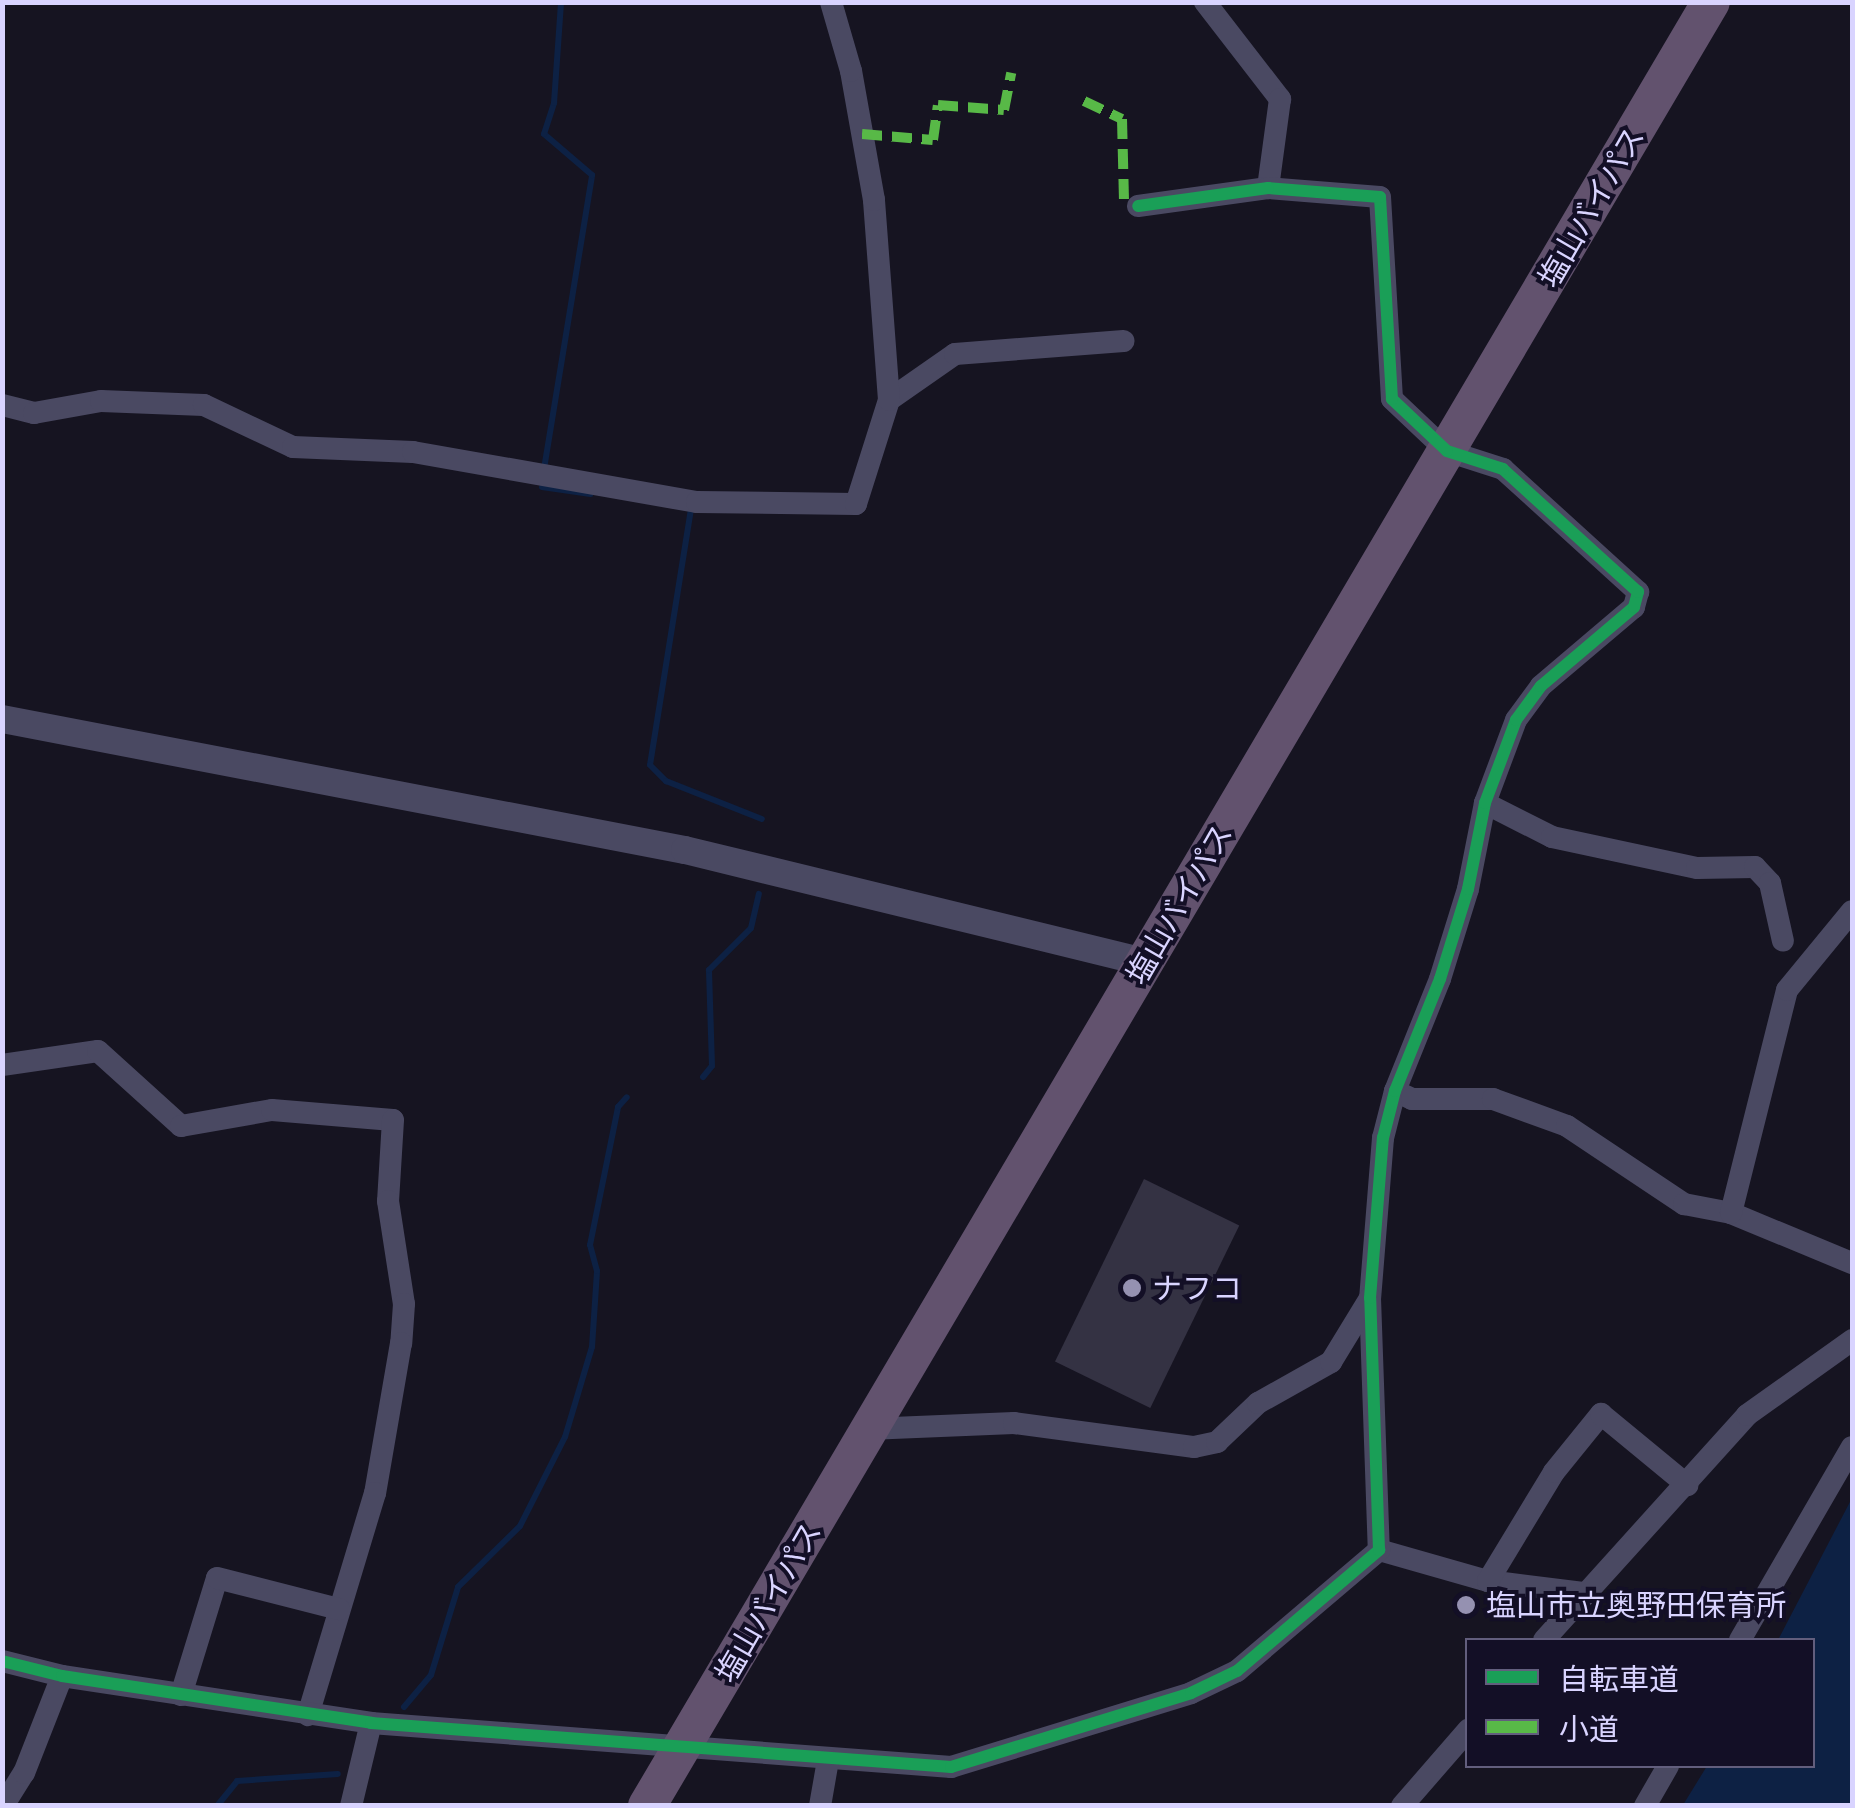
<!DOCTYPE html>
<html>
<head>
<meta charset="utf-8">
<style>
  body { margin:0 }
  #map { position:relative; width:1855px; height:1808px; overflow:hidden; background:#161421; font-family:"Public Sans","Noto Sans JP",sans-serif }
  div>[style] { position:absolute }
  [style*='--x'] { left:calc(var(--x)*1px); top:calc(var(--y)*1px); width:calc(var(--w)*1px); rotate:calc(var(--a)*1deg) }
  .water>* { inset:0; background:#0d2144 }
  .stream>* { height:6px; margin:-3px; padding:0 3px; transform-origin:3px; border-radius:3px; background:#0d2144 }
  .building>* { inset:0; background:#343243; transform-origin:0 0 }
  .minor>* { height:22px; margin:-11px; padding:0 11px; transform-origin:11px; border-radius:11px; background:#4a4962 }
  .tertiary>* { height:28px; margin:-14px; padding:0 14px; transform-origin:14px; border-radius:14px; background:#4a4962 }
  .trunk>* { height:38px; margin:-19px; padding:0 19px; transform-origin:19px; border-radius:19px; background:#62526e }
  .quiet>* { height:10px; margin-top:-5px; transform-origin:0; background:repeating-linear-gradient(90deg,#58b947 0 20px,transparent 0 30px) }
  .cycleway>* { height:12px; margin:-6px; padding:0 6px; transform-origin:6px; border-radius:6px; background:#1a9f57 }
  .dots>* { width:28px; height:28px; translate:-50% -50%; box-sizing:border-box; border:5px solid #130f26; border-radius:50% }
  span { translate:-50% -50%; white-space:nowrap; text-align:center; line-height:1.15; -webkit-text-stroke:8px #130f26; paint-order:stroke }
  .street-label { font-size:30px; color:#d9d4ff }
  .poi-label { font-size:30px; color:#d9d4ff }
  .left { translate:0 -50%; text-align:left }
  .frame { position:absolute; inset:0; border:5px solid #d9d4ff; pointer-events:none }
  .legend { position:absolute; left:1465px; top:1638px; width:350px; height:130px; box-sizing:border-box; background:#130f26; border:2px solid #625e7d; margin:0; padding:12px 18px; list-style:none; font-size:30px; color:#d9d4ff }
  .legend li { display:flex; align-items:center; gap:20px; height:50px }
  .legend b { width:50px; border:2px solid #625e7d }
</style>
</head>
<body>
<div id="map">
  <div class="water">
    <div style="clip-path:polygon(1852px 1498px,1852px 1805px,1683px 1805px,1707px 1766px,1812px 1766px,1812px 1640px,1778px 1640px)"></div>
  </div>
  <div class="stream">
    <div style="--x:544;--y:469;--w:298;--a:-80.7"></div>
    <div style="--x:592;--y:175;--w:63;--a:-139.5"></div>
    <div style="--x:544;--y:134;--w:33;--a:-72"></div>
    <div style="--x:554;--y:103;--w:101;--a:-86"></div>
    <div style="--x:542;--y:487;--w:49;--a:8.3"></div>
    <div style="--x:691;--y:509;--w:259;--a:99.1"></div>
    <div style="--x:650;--y:765;--w:23;--a:45"></div>
    <div style="--x:666;--y:781;--w:103;--a:21.6"></div>
    <div style="--x:703;--y:1077;--w:14;--a:-51"></div>
    <div style="--x:712;--y:1066;--w:96;--a:-91.8"></div>
    <div style="--x:709;--y:970;--w:59;--a:-45"></div>
    <div style="--x:751;--y:928;--w:35;--a:-77"></div>
    <div style="--x:404;--y:1707;--w:42;--a:-49.8"></div>
    <div style="--x:431;--y:1675;--w:92;--a:-72.9"></div>
    <div style="--x:458;--y:1587;--w:87;--a:-44.5"></div>
    <div style="--x:520;--y:1526;--w:100;--a:-63.2"></div>
    <div style="--x:565;--y:1437;--w:94;--a:-73.3"></div>
    <div style="--x:592;--y:1347;--w:76;--a:-86.2"></div>
    <div style="--x:597;--y:1271;--w:27;--a:-105"></div>
    <div style="--x:590;--y:1245;--w:141;--a:-78.5"></div>
    <div style="--x:618;--y:1107;--w:13;--a:-48"></div>
    <div style="--x:217;--y:1806;--w:32;--a:-51"></div>
    <div style="--x:237;--y:1781;--w:101;--a:-4"></div>
  </div>
  <div class="building">
    <div style="left:1144px;top:1179px;width:106px;height:203px;rotate:26deg"></div>
  </div>
  <div class="minor">
    <div style="--x:1205;--y:2;--w:123;--a:52.3"></div>
    <div style="--x:1280;--y:99;--w:90;--a:97.7"></div>
    <div style="--x:1138;--y:206;--w:131;--a:-7.9"></div>
    <div style="--x:1268;--y:188;--w:112;--a:4.6"></div>
    <div style="--x:1380;--y:197;--w:202;--a:86.6"></div>
    <div style="--x:1392;--y:399;--w:76;--a:43.4"></div>
    <div style="--x:1447;--y:451;--w:59;--a:17.8"></div>
    <div style="--x:1503;--y:469;--w:183;--a:42.3"></div>
    <div style="--x:1638;--y:592;--w:16;--a:105"></div>
    <div style="--x:1634;--y:607;--w:122;--a:139.7"></div>
    <div style="--x:1541;--y:686;--w:42;--a:126.3"></div>
    <div style="--x:1516;--y:720;--w:89;--a:110.5"></div>
    <div style="--x:1485;--y:803;--w:88;--a:101.2"></div>
    <div style="--x:1468;--y:889;--w:94;--a:107.3"></div>
    <div style="--x:1440;--y:979;--w:121;--a:111.9"></div>
    <div style="--x:1395;--y:1091;--w:49;--a:104.3"></div>
    <div style="--x:1383;--y:1138;--w:161;--a:94.6"></div>
    <div style="--x:1370;--y:1298;--w:252;--a:88"></div>
    <div style="--x:889;--y:400;--w:80;--a:-34.9"></div>
    <div style="--x:955;--y:354;--w:169;--a:-4.4"></div>
    <div style="--x:2;--y:405;--w:33;--a:14"></div>
    <div style="--x:34;--y:413;--w:68;--a:-10.2"></div>
    <div style="--x:101;--y:401;--w:103;--a:2.2"></div>
    <div style="--x:204;--y:405;--w:98;--a:25.3"></div>
    <div style="--x:293;--y:447;--w:120;--a:2.4"></div>
    <div style="--x:413;--y:452;--w:288;--a:10"></div>
    <div style="--x:697;--y:502;--w:159;--a:0.7"></div>
    <div style="--x:856;--y:504;--w:109;--a:-72.4"></div>
    <div style="--x:889;--y:400;--w:201;--a:-94.3"></div>
    <div style="--x:874;--y:200;--w:131;--a:-100.1"></div>
    <div style="--x:851;--y:71;--w:72;--a:-106.2"></div>
    <div style="--x:1485;--y:803;--w:75;--a:26.9"></div>
    <div style="--x:1552;--y:837;--w:148;--a:12.1"></div>
    <div style="--x:1697;--y:868;--w:58;--a:-1"></div>
    <div style="--x:1755;--y:867;--w:22;--a:47"></div>
    <div style="--x:1770;--y:883;--w:59;--a:77.4"></div>
    <div style="--x:2;--y:1065;--w:97;--a:-8.3"></div>
    <div style="--x:98;--y:1051;--w:112;--a:42.1"></div>
    <div style="--x:181;--y:1126;--w:92;--a:-10"></div>
    <div style="--x:272;--y:1110;--w:121;--a:4.7"></div>
    <div style="--x:393;--y:1120;--w:81;--a:93.5"></div>
    <div style="--x:388;--y:1201;--w:104;--a:81.2"></div>
    <div style="--x:404;--y:1304;--w:39;--a:94"></div>
    <div style="--x:401;--y:1343;--w:152;--a:99.8"></div>
    <div style="--x:375;--y:1493;--w:232;--a:106.8"></div>
    <div style="--x:1395;--y:1091;--w:19;--a:25"></div>
    <div style="--x:1412;--y:1099;--w:81;--a:0"></div>
    <div style="--x:1493;--y:1099;--w:79;--a:20"></div>
    <div style="--x:1567;--y:1126;--w:141;--a:33.7"></div>
    <div style="--x:1684;--y:1204;--w:48;--a:10.8"></div>
    <div style="--x:1731;--y:1213;--w:131;--a:22.5"></div>
    <div style="--x:1731;--y:1213;--w:230;--a:-75.9"></div>
    <div style="--x:1787;--y:990;--w:102;--a:-50.6"></div>
    <div style="--x:868;--y:1429;--w:146;--a:-2.4"></div>
    <div style="--x:1014;--y:1423;--w:182;--a:7.6"></div>
    <div style="--x:1194;--y:1447;--w:24;--a:-12"></div>
    <div style="--x:1217;--y:1442;--w:57;--a:-43.6"></div>
    <div style="--x:1258;--y:1403;--w:84;--a:-29.3"></div>
    <div style="--x:1331;--y:1362;--w:75;--a:-58.6"></div>
    <div style="--x:1379;--y:1550;--w:113;--a:15.9"></div>
    <div style="--x:1488;--y:1581;--w:98;--a:7.1"></div>
    <div style="--x:1488;--y:1581;--w:127;--a:-58.8"></div>
    <div style="--x:1554;--y:1472;--w:75;--a:-51"></div>
    <div style="--x:1601;--y:1414;--w:112;--a:39.5"></div>
    <div style="--x:1544;--y:1640;--w:303;--a:-47.9"></div>
    <div style="--x:1747;--y:1415;--w:129;--a:-35.5"></div>
    <div style="--x:1740;--y:1640;--w:223;--a:-59.9"></div>
    <div style="--x:2;--y:1661;--w:62;--a:14"></div>
    <div style="--x:62;--y:1676;--w:313;--a:8.6"></div>
    <div style="--x:371;--y:1723;--w:582;--a:4.34"></div>
    <div style="--x:951;--y:1767;--w:251;--a:-17.1"></div>
    <div style="--x:1191;--y:1693;--w:51;--a:-25.6"></div>
    <div style="--x:1237;--y:1671;--w:187;--a:-40.4"></div>
    <div style="--x:181;--y:1695;--w:122;--a:-72.9"></div>
    <div style="--x:217;--y:1578;--w:126;--a:14.3"></div>
    <div style="--x:3;--y:1806;--w:39;--a:-58"></div>
    <div style="--x:24;--y:1773;--w:104;--a:-68.6"></div>
    <div style="--x:351;--y:1806;--w:85;--a:-76.5"></div>
    <div style="--x:820;--y:1806;--w:47;--a:-80.1"></div>
    <div style="--x:1402;--y:1806;--w:101;--a:-49"></div>
    <div style="--x:1645;--y:1806;--w:46;--a:-60.1"></div>
  </div>
  <div class="tertiary">
    <div style="--x:2;--y:719;--w:695;--a:10.86"></div>
    <div style="--x:685;--y:850;--w:472;--a:13.7"></div>
  </div>
  <div class="trunk">
    <div style="--x:647;--y:1806;--w:2094;--a:-59.47"></div>
  </div>
  <div class="quiet">
    <div style="--x:1084;--y:101;--w:42;--a:25.3"></div>
    <div style="--x:1122;--y:119;--w:84;--a:88.6"></div>
    <div style="--x:862;--y:134;--w:71;--a:4.8"></div>
    <div style="--x:933;--y:140;--w:35;--a:-82"></div>
    <div style="--x:938;--y:105;--w:66;--a:4.3"></div>
    <div style="--x:1004;--y:110;--w:38;--a:-79"></div>
  </div>
  <div class="cycleway">
    <div style="--x:2;--y:1661;--w:62;--a:14"></div>
    <div style="--x:62;--y:1676;--w:313;--a:8.6"></div>
    <div style="--x:371;--y:1723;--w:582;--a:4.34"></div>
    <div style="--x:951;--y:1767;--w:251;--a:-17.1"></div>
    <div style="--x:1191;--y:1693;--w:51;--a:-25.6"></div>
    <div style="--x:1237;--y:1671;--w:187;--a:-40.4"></div>
    <div style="--x:1379;--y:1550;--w:252;--a:-92"></div>
    <div style="--x:1370;--y:1298;--w:161;--a:-85.4"></div>
    <div style="--x:1383;--y:1138;--w:49;--a:-75.7"></div>
    <div style="--x:1395;--y:1091;--w:121;--a:-68.1"></div>
    <div style="--x:1440;--y:979;--w:94;--a:-72.7"></div>
    <div style="--x:1468;--y:889;--w:88;--a:-78.8"></div>
    <div style="--x:1485;--y:803;--w:89;--a:-69.5"></div>
    <div style="--x:1516;--y:720;--w:42;--a:-53.7"></div>
    <div style="--x:1541;--y:686;--w:122;--a:-40.3"></div>
    <div style="--x:1634;--y:607;--w:16;--a:-75"></div>
    <div style="--x:1638;--y:592;--w:183;--a:-137.7"></div>
    <div style="--x:1503;--y:469;--w:59;--a:-162.2"></div>
    <div style="--x:1447;--y:451;--w:76;--a:-136.6"></div>
    <div style="--x:1392;--y:399;--w:202;--a:-93.4"></div>
    <div style="--x:1380;--y:197;--w:112;--a:-175.4"></div>
    <div style="--x:1268;--y:188;--w:131;--a:172.1"></div>
  </div>
  <div class="dots">
    <div style="left:1132px;top:1288px;background:#9591b1"></div>
    <div style="left:1466px;top:1605px;background:#9591b1"></div>
  </div>
  <div class="street-label">
    <span style="left:1591px;top:207px;rotate:-60deg">塩山バイパス</span>
    <span style="left:1179px;top:904px;rotate:-60deg">塩山バイパス</span>
    <span style="left:768px;top:1602px;rotate:-60deg">塩山バイパス</span>
  </div>
  <div class="poi-label">
    <span class="left" style="left:1152px;top:1288px">ナフコ</span>
    <span class="left" style="left:1486px;top:1605px">塩山市立奥野田保育所</span>
  </div>
  <div class="frame"></div>
  <ul class="legend">
  <li><b style="height:12px;background:#1a9f57"></b>自転車道</li>
  <li><b style="height:12px;background:#58b947"></b>小道</li>
  </ul>
</div>
</body>
</html>
